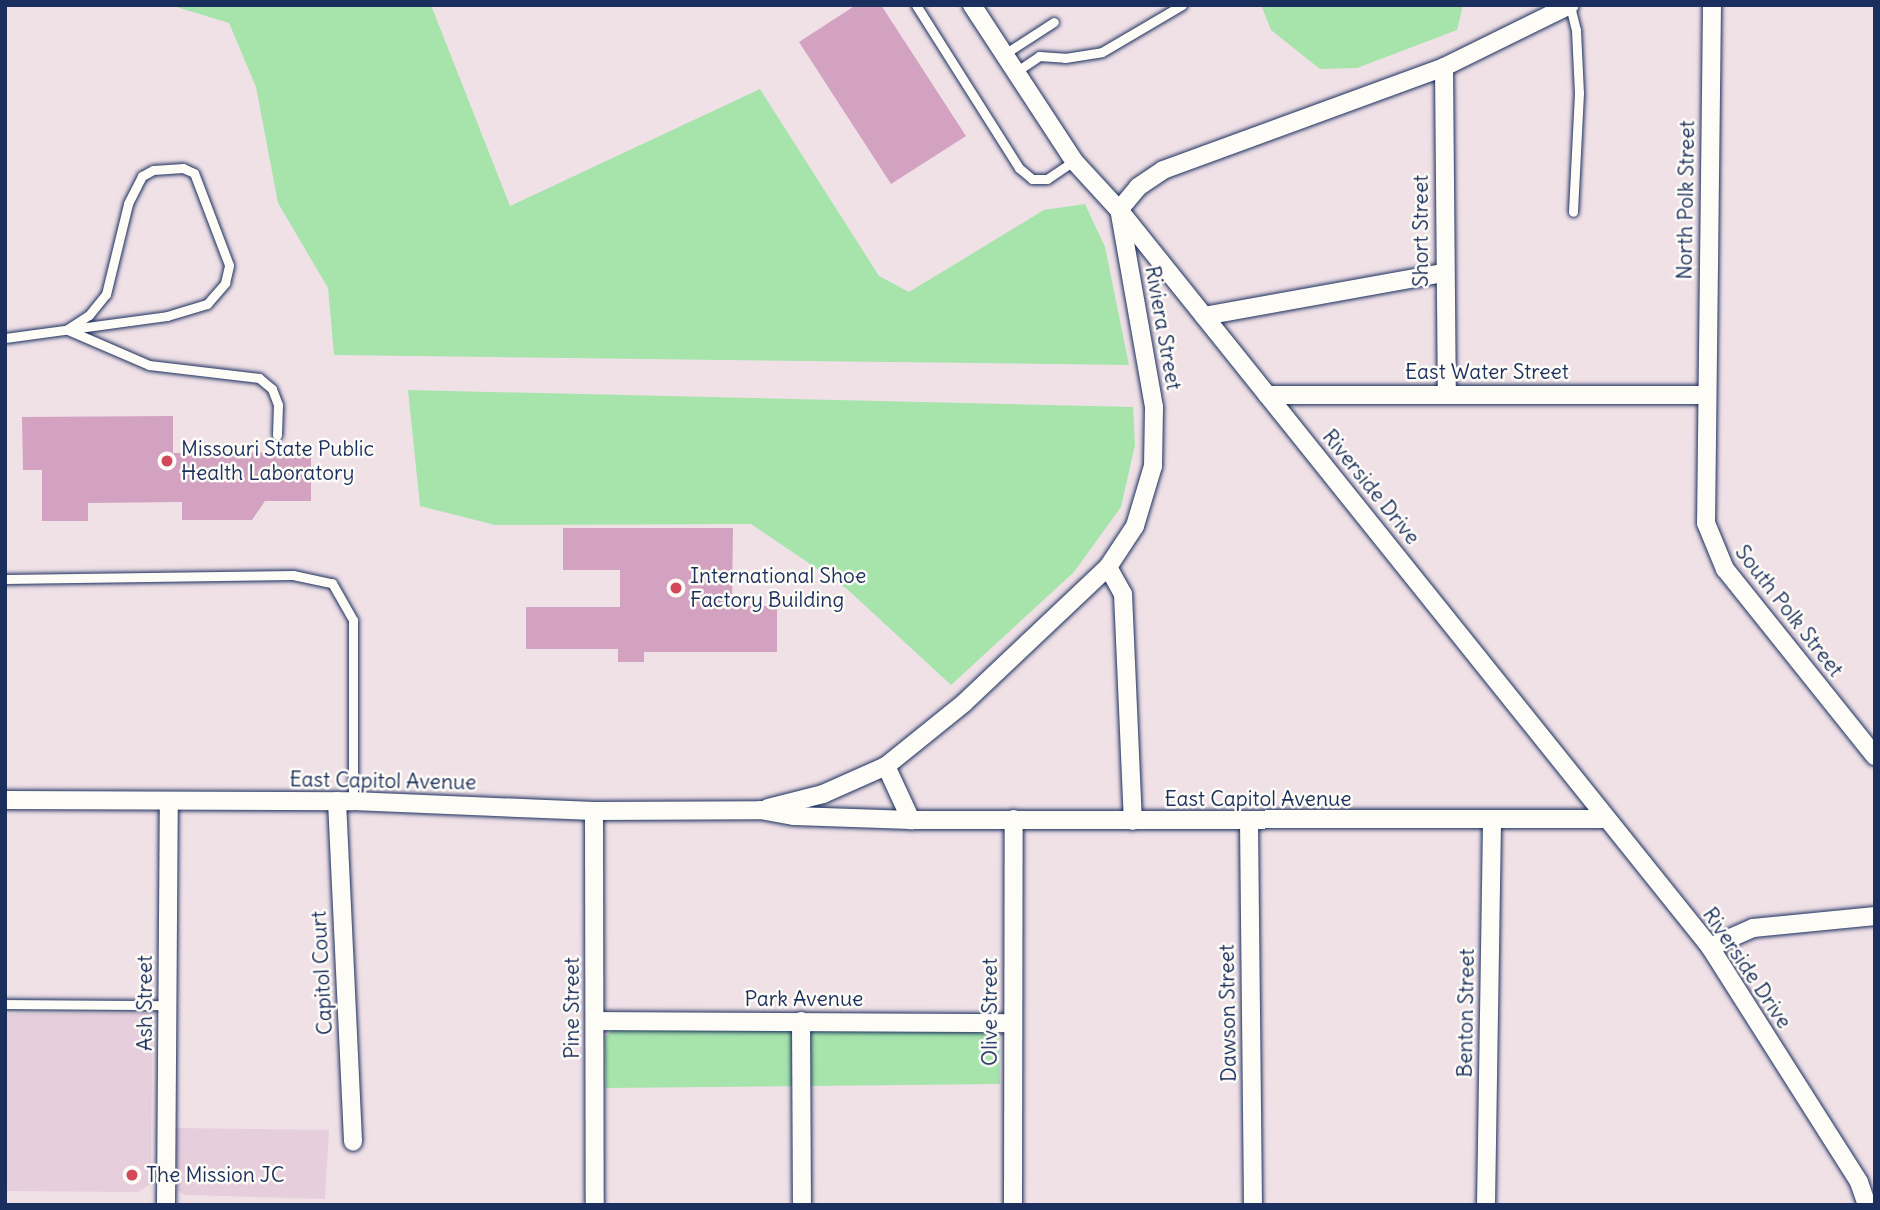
<!DOCTYPE html>
<html>
<head>
<meta charset="utf-8">
<style>
  body { margin:0 }
  #map { position:relative; width:1880px; height:1210px; overflow:hidden; background:#f0e1e7; font-family:Delius,sans-serif }
  div>[style] { position:absolute }
  [style*='--x'] { left:calc(var(--x)*1px); top:calc(var(--y)*1px); width:calc(var(--w)*1px); rotate:calc(var(--a)*1deg) }
  .built>* { inset:0; background:#e7cedc }
  .green>* { inset:0; background:#a6e4ac }
  .building>* { inset:0; background:#d3a2c1 }
  .roads { filter:drop-shadow(0 0 2px #1b2f5e) drop-shadow(0 0 2px #1b2f5e) }
  .lane>* { height:9px; margin:-4.5px; padding:0 4.5px; transform-origin:4.5px; border-radius:4.5px; background:#fdfcf7 }
  .street>* { height:18px; margin:-9px; padding:0 9px; transform-origin:9px; border-radius:9px; background:#fdfcf7 }
  .dots>* { width:19px; height:19px; translate:-50% -50%; box-sizing:border-box; border:4px solid #fdfcf7; border-radius:50% }
  span { translate:-50% -50%; white-space:nowrap; text-align:center; line-height:1.15; -webkit-text-stroke:5px #fdfcf7; paint-order:stroke }
  .street-label { font-size:21px; color:#1b2f5e }
  .poi-label { font-size:21px; color:#1b2f5e }
  .left { translate:0 -50%; text-align:left }
  .frame { position:absolute; inset:0; border:7px solid #1b2f5e; pointer-events:none }
</style>
</head>
<body>
<div id="map">
  <div class="built">
    <div style="clip-path:polygon(152px 1013px,151px 1184px,138px 1192px,5px 1191px,5px 1014px)"></div>
    <div style="clip-path:polygon(176px 1128px,329px 1130px,325px 1199px,185px 1195px,178px 1191px,176px 1181px)"></div>
  </div>
  <div class="green">
    <div style="clip-path:polygon(170px 5px,431px 5px,510px 206px,760px 89px,879px 276px,909px 292px,1044px 210px,1085px 204px,1105px 247px,1129px 365px,334px 355px,328px 288px,278px 203px,256px 87px,229px 23px)"></div>
    <div style="clip-path:polygon(1261px 5px,1463px 5px,1457px 30px,1357px 68px,1320px 69px,1271px 30px)"></div>
    <div style="clip-path:polygon(408px 390px,1133px 407px,1135px 445px,1121px 507px,1074px 572px,951px 685px,847px 589px,751px 524px,495px 525px,420px 506px)"></div>
    <div style="clip-path:polygon(615px 1028px,992px 1031px,999px 1038px,1000px 1084px,606px 1088px,605px 1037px)"></div>
  </div>
  <div class="building">
    <div style="clip-path:polygon(856px 5px,881px 5px,966px 136px,891px 184px,799px 42px)"></div>
    <div style="clip-path:polygon(173px 416px,173px 453px,311px 452px,311px 501px,265px 501px,252px 520px,182px 520px,182px 502px,88px 503px,88px 521px,42px 521px,42px 470px,23px 470px,22px 417px)"></div>
    <div style="clip-path:polygon(563px 528px,733px 528px,732px 606px,777px 606px,777px 652px,644px 652px,644px 662px,618px 662px,618px 649px,526px 649px,526px 607px,620px 607px,620px 570px,563px 570px)"></div>
  </div>
  <div class="roads">
    <div class="lane">
      <div style="--x:916;--y:5;--w:193;--a:57.7"></div>
      <div style="--x:1019;--y:168;--w:17;--a:40"></div>
      <div style="--x:1032;--y:179;--w:15;--a:0"></div>
      <div style="--x:1047;--y:179;--w:32;--a:-34"></div>
      <div style="--x:1570;--y:6;--w:25;--a:76"></div>
      <div style="--x:1576;--y:30;--w:63;--a:87.3"></div>
      <div style="--x:1579;--y:93;--w:119;--a:92.9"></div>
      <div style="--x:1006;--y:53;--w:57;--a:-32.9"></div>
      <div style="--x:1017;--y:71;--w:27;--a:-34"></div>
      <div style="--x:1039;--y:56;--w:26;--a:4"></div>
      <div style="--x:1065;--y:58;--w:37;--a:-9"></div>
      <div style="--x:1102;--y:52;--w:93;--a:-30.4"></div>
      <div style="--x:68;--y:330;--w:88;--a:23.4"></div>
      <div style="--x:149;--y:365;--w:111;--a:6.7"></div>
      <div style="--x:259;--y:378;--w:17;--a:40"></div>
      <div style="--x:272;--y:389;--w:17;--a:69"></div>
      <div style="--x:278;--y:405;--w:30;--a:92"></div>
      <div style="--x:5;--y:338;--w:163;--a:-7.7"></div>
      <div style="--x:167;--y:316;--w:42;--a:-16.7"></div>
      <div style="--x:207;--y:304;--w:28;--a:-49"></div>
      <div style="--x:225;--y:283;--w:18;--a:-77"></div>
      <div style="--x:229;--y:265;--w:98;--a:-110.8"></div>
      <div style="--x:194;--y:173;--w:12;--a:-156"></div>
      <div style="--x:183;--y:168;--w:30;--a:176"></div>
      <div style="--x:153;--y:170;--w:13;--a:151"></div>
      <div style="--x:142;--y:176;--w:31;--a:117"></div>
      <div style="--x:128;--y:204;--w:93;--a:103.7"></div>
      <div style="--x:106;--y:294;--w:27;--a:129"></div>
      <div style="--x:89;--y:315;--w:27;--a:147"></div>
      <div style="--x:5;--y:579;--w:288;--a:-0.8"></div>
      <div style="--x:293;--y:575;--w:40;--a:12"></div>
      <div style="--x:332;--y:583;--w:43;--a:60.4"></div>
      <div style="--x:353;--y:620;--w:181;--a:90"></div>
      <div style="--x:5;--y:1004;--w:162;--a:0.4"></div>
    </div>
    <div class="street">
      <div style="--x:972;--y:5;--w:186;--a:56.8"></div>
      <div style="--x:1074;--y:161;--w:67;--a:47.4"></div>
      <div style="--x:1119;--y:210;--w:945;--a:51.27"></div>
      <div style="--x:1710;--y:947;--w:278;--a:57.6"></div>
      <div style="--x:1859;--y:1182;--w:24;--a:71"></div>
      <div style="--x:1712;--y:5;--w:518;--a:90.66"></div>
      <div style="--x:1706;--y:523;--w:50;--a:67.6"></div>
      <div style="--x:1725;--y:569;--w:240;--a:51.3"></div>
      <div style="--x:1444;--y:67;--w:327;--a:89.5"></div>
      <div style="--x:1119;--y:210;--w:30;--a:-50"></div>
      <div style="--x:1138;--y:187;--w:30;--a:-34"></div>
      <div style="--x:1163;--y:170;--w:299;--a:-20.1"></div>
      <div style="--x:1444;--y:67;--w:140;--a:-26.2"></div>
      <div style="--x:1204;--y:316;--w:243;--a:-10.2"></div>
      <div style="--x:1267;--y:395;--w:440;--a:0"></div>
      <div style="--x:1108;--y:567;--w:31;--a:61"></div>
      <div style="--x:1123;--y:594;--w:227;--a:87.5"></div>
      <div style="--x:886;--y:766;--w:60;--a:65.2"></div>
      <div style="--x:911;--y:820;--w:694;--a:-0.08"></div>
      <div style="--x:5;--y:800;--w:348;--a:0.2"></div>
      <div style="--x:353;--y:801;--w:241;--a:2.4"></div>
      <div style="--x:594;--y:811;--w:166;--a:-0.3"></div>
      <div style="--x:760;--y:810;--w:35;--a:10"></div>
      <div style="--x:794;--y:816;--w:117;--a:2"></div>
      <div style="--x:337;--y:801;--w:341;--a:87.3"></div>
      <div style="--x:768;--y:808;--w:57;--a:-14.3"></div>
      <div style="--x:823;--y:794;--w:69;--a:-24"></div>
      <div style="--x:886;--y:766;--w:100;--a:-38.9"></div>
      <div style="--x:964;--y:703;--w:198;--a:-43.4"></div>
      <div style="--x:1108;--y:567;--w:49;--a:-56.6"></div>
      <div style="--x:1135;--y:526;--w:63;--a:-73.3"></div>
      <div style="--x:1153;--y:466;--w:59;--a:-89"></div>
      <div style="--x:1154;--y:407;--w:196;--a:-100"></div>
      <div style="--x:594;--y:811;--w:394;--a:89.9"></div>
      <div style="--x:1249;--y:822;--w:383;--a:89.4"></div>
      <div style="--x:1710;--y:947;--w:47;--a:-23.8"></div>
      <div style="--x:1753;--y:928;--w:123;--a:-5.6"></div>
      <div style="--x:595;--y:1021;--w:417;--a:0.3"></div>
      <div style="--x:801;--y:1021;--w:184;--a:89.7"></div>
      <div style="--x:166;--y:1205;--w:404;--a:-89.6"></div>
      <div style="--x:1013;--y:1205;--w:386;--a:-89.9"></div>
      <div style="--x:1486;--y:1205;--w:383;--a:-89.1"></div>
    </div>
  </div>
  <div class="dots">
    <div style="left:167px;top:461px;background:#d1495b"></div>
    <div style="left:676px;top:588px;background:#d1495b"></div>
    <div style="left:132px;top:1175px;background:#d1495b"></div>
  </div>
  <div class="street-label">
    <span style="left:1686px;top:200px;rotate:-89deg">North Polk Street</span>
    <span style="left:1421px;top:231px;rotate:-90deg">Short Street</span>
    <span style="left:1163px;top:328px;rotate:80deg">Riviera Street</span>
    <span style="left:1487px;top:372px">East Water Street</span>
    <span style="left:1371px;top:487px;rotate:51deg">Riverside Drive</span>
    <span style="left:1789px;top:611px;rotate:52deg">South Polk Street</span>
    <span style="left:383px;top:781px;rotate:1deg">East Capitol Avenue</span>
    <span style="left:1258px;top:799px">East Capitol Avenue</span>
    <span style="left:1747px;top:968px;rotate:56deg">Riverside Drive</span>
    <span style="left:322px;top:973px;rotate:-93deg">Capitol Court</span>
    <span style="left:804px;top:999px">Park Avenue</span>
    <span style="left:145px;top:1003px;rotate:-90deg">Ash Street</span>
    <span style="left:572px;top:1008px;rotate:-90deg">Pine Street</span>
    <span style="left:990px;top:1012px;rotate:-90deg">Olive Street</span>
    <span style="left:1228px;top:1013px;rotate:-91deg">Dawson Street</span>
    <span style="left:1466px;top:1013px;rotate:-89deg">Benton Street</span>
  </div>
  <div class="poi-label">
    <span class="left" style="left:181px;top:461px">Missouri State Public<br>Health Laboratory</span>
    <span class="left" style="left:690px;top:588px">International Shoe<br>Factory Building</span>
    <span class="left" style="left:146px;top:1175px">The Mission JC</span>
  </div>
  <div class="frame"></div>
</div>
</body>
</html>
